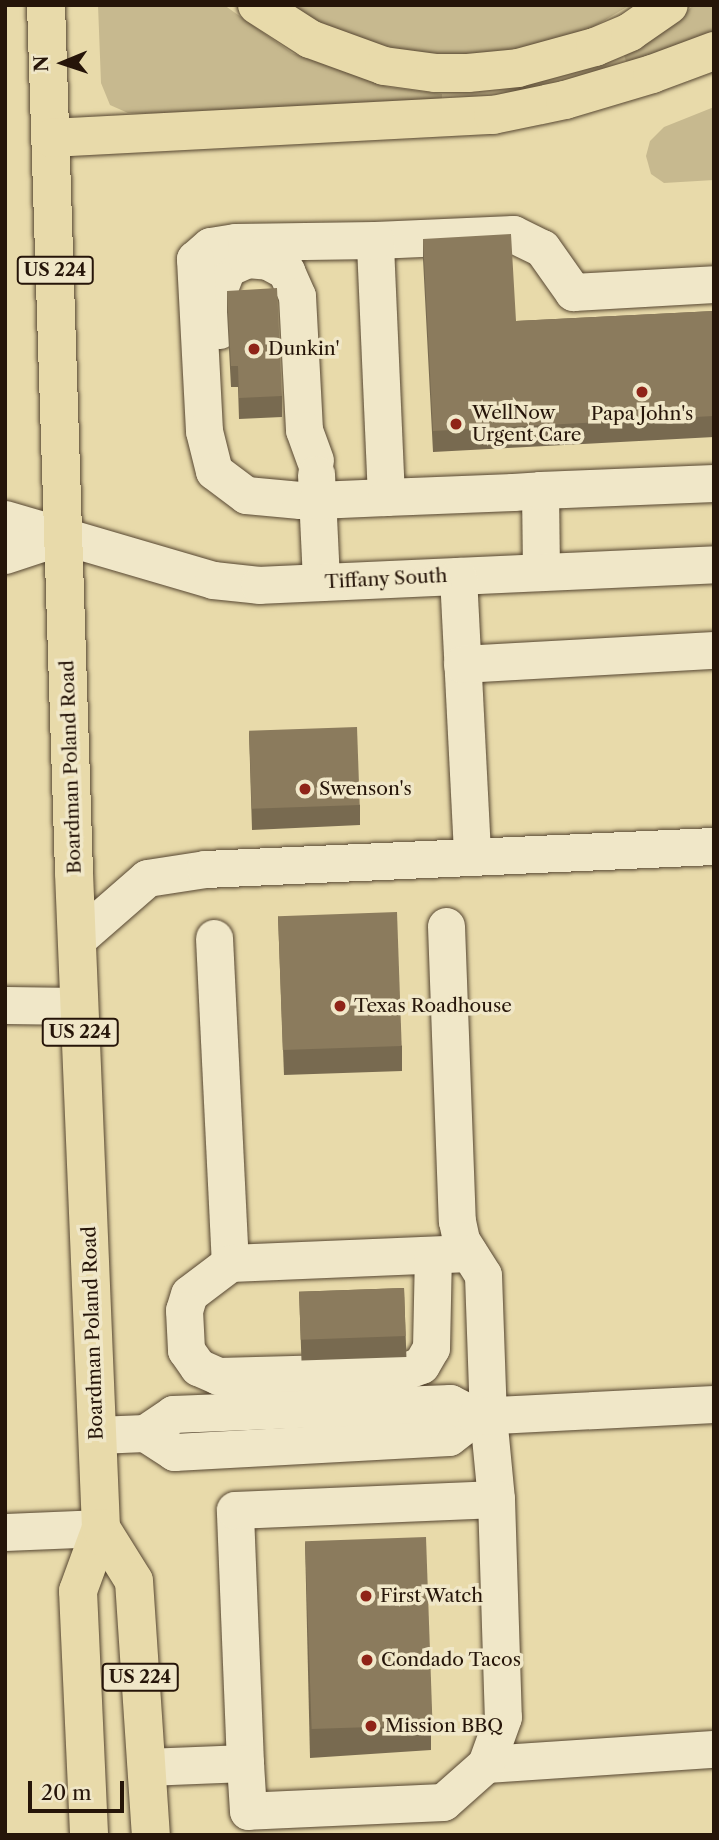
<!DOCTYPE html>
<html>
<head>
<meta charset="utf-8">
<style>
  body { margin:0 }
  #map { position:relative; width:719px; height:1840px; overflow:hidden; background:#e8daaa; font-family:"Libre Caslon Text",serif }
  div>[style] { position:absolute }
  [style*='--x'] { left:calc(var(--x)*1px); top:calc(var(--y)*1px); width:calc(var(--w)*1px); rotate:calc(var(--a)*1deg) }
  .green>* { inset:0; background:#c7b98f }
  .roads { filter:drop-shadow(0 0 2px #564631) drop-shadow(0 0 2px #564631) }
  .minor>* { height:37px; margin:-18.5px; padding:0 18.5px; transform-origin:18.5px; border-radius:18.5px; background:#f0e7c8 }
  .major>* { height:38px; margin:-19px; padding:0 19px; transform-origin:19px; border-radius:19px; background:#e8daaa }
  .highway>* { height:38px; margin:-19px; padding:0 19px; transform-origin:19px; border-radius:19px; background:#e8daaa }
  .wall>* { inset:0; background:#786a50; transform-origin:0 0 }
  .building>* { inset:0; background:#8b7b5d; transform-origin:0 0 }
  .dots>* { width:19px; height:19px; translate:-50% -50%; box-sizing:border-box; border:4px solid #f0e7c8; border-radius:50% }
  span { translate:-50% -50%; white-space:nowrap; text-align:center; line-height:1.15; -webkit-text-stroke:7px #f0e7c8; paint-order:stroke }
  .shield-label span { padding:2px 5px; background:#f0e7c8; border:2px solid; border-radius:5px; -webkit-text-stroke-width:0 }
  .shield-label { font-size:18px; color:#261509; font-weight:700 }
  .poi-label { font-size:19px; color:#261509 }
  .left { translate:0 -50%; text-align:left }
  .street-label { font-size:19px; color:#261509 }
  .frame { position:absolute; inset:0; border:7px solid #261509; pointer-events:none }
  .north { position:absolute; left:28px; top:28px; width:70px; height:70px; -webkit-text-stroke:5px #f0e7c8; paint-order:stroke; rotate:268deg; font-size:19px; font-weight:700; line-height:28px; text-align:center; color:#261509 }
  .north::after { content:''; display:block; margin:auto; width:24px; height:32px; background:#261509; clip-path:polygon(50% 0,100% 100%,50% 72%,0 100%) }
  .scale { position:absolute; left:28px; top:1781px; width:96px; height:32px; box-sizing:border-box; border:4px solid #261509; border-top:0; padding-left:9px; font-size:21px; line-height:24px; white-space:nowrap; color:#261509; -webkit-text-stroke:5px #f0e7c8; paint-order:stroke }
</style>
</head>
<body>
<div id="map">
  <div class="green">
    <div style="clip-path:polygon(98px 5px,224px 5px,292px 53px,388px 87px,442px 94px,442px 108px,211px 115px,128px 113px,110px 105px,101px 83px)"></div>
    <div style="clip-path:polygon(285px 5px,630px 5px,590px 29px,523px 50px,463px 55px,392px 51px,316px 25px)"></div>
    <div style="clip-path:polygon(694px 5px,714px 5px,714px 37px,628px 67px,624px 55px,666px 29px)"></div>
    <div style="clip-path:polygon(714px 107px,714px 180px,664px 183px,651px 174px,646px 156px,650px 141px,664px 127px)"></div>
  </div>
  <div class="roads">
    <div class="minor">
      <div style="--x:375;--y:240;--w:138;--a:-2.5"></div>
      <div style="--x:513;--y:234;--w:32;--a:26"></div>
      <div style="--x:542;--y:248;--w:54;--a:54.8"></div>
      <div style="--x:573;--y:292;--w:141;--a:-3.2"></div>
      <div style="--x:219;--y:330;--w:36;--a:-93"></div>
      <div style="--x:217;--y:294;--w:28;--a:-69"></div>
      <div style="--x:227;--y:268;--w:22;--a:-24"></div>
      <div style="--x:247;--y:259;--w:21;--a:5"></div>
      <div style="--x:268;--y:261;--w:21;--a:29"></div>
      <div style="--x:286;--y:271;--w:27;--a:66"></div>
      <div style="--x:297;--y:296;--w:134;--a:87"></div>
      <div style="--x:304;--y:430;--w:32;--a:70"></div>
      <div style="--x:316;--y:474;--w:108;--a:87.3"></div>
      <div style="--x:540;--y:490;--w:82;--a:89.3"></div>
      <div style="--x:386;--y:497;--w:257;--a:-92.5"></div>
      <div style="--x:375;--y:240;--w:140;--a:179.2"></div>
      <div style="--x:235;--y:242;--w:25;--a:171"></div>
      <div style="--x:210;--y:246;--w:20;--a:139"></div>
      <div style="--x:195;--y:259;--w:172;--a:87"></div>
      <div style="--x:204;--y:431;--w:41;--a:76"></div>
      <div style="--x:214;--y:471;--w:40;--a:37"></div>
      <div style="--x:246;--y:495;--w:54;--a:5.3"></div>
      <div style="--x:300;--y:500;--w:17;--a:0"></div>
      <div style="--x:317;--y:500;--w:69;--a:-2.5"></div>
      <div style="--x:386;--y:497;--w:127;--a:-2.3"></div>
      <div style="--x:513;--y:492;--w:27;--a:-4"></div>
      <div style="--x:540;--y:490;--w:174;--a:-2.3"></div>
      <div style="--x:5;--y:519;--w:217;--a:16.3"></div>
      <div style="--x:213;--y:580;--w:46;--a:6.2"></div>
      <div style="--x:259;--y:585;--w:455;--a:-2.6"></div>
      <div style="--x:5;--y:555;--w:63;--a:-18.4"></div>
      <div style="--x:458;--y:576;--w:280;--a:87.1"></div>
      <div style="--x:462;--y:664;--w:252;--a:-3.2"></div>
      <div style="--x:446;--y:926;--w:295;--a:87.9"></div>
      <div style="--x:457;--y:1221;--w:19;--a:78"></div>
      <div style="--x:461;--y:1240;--w:41;--a:57.8"></div>
      <div style="--x:483;--y:1275;--w:141;--a:88"></div>
      <div style="--x:488;--y:1416;--w:83;--a:84.5"></div>
      <div style="--x:214;--y:938;--w:325;--a:87.2"></div>
      <div style="--x:230;--y:1263;--w:239;--a:-2.4"></div>
      <div style="--x:76;--y:940;--w:94;--a:-41.1"></div>
      <div style="--x:147;--y:878;--w:59;--a:-8.8"></div>
      <div style="--x:205;--y:869;--w:510;--a:-2.59"></div>
      <div style="--x:5;--y:1005;--w:74;--a:0.8"></div>
      <div style="--x:230;--y:1263;--w:51;--a:142.9"></div>
      <div style="--x:189;--y:1294;--w:17;--a:107"></div>
      <div style="--x:184;--y:1310;--w:40;--a:87.1"></div>
      <div style="--x:186;--y:1350;--w:21;--a:55"></div>
      <div style="--x:198;--y:1367;--w:22;--a:24"></div>
      <div style="--x:218;--y:1376;--w:187;--a:-1.5"></div>
      <div style="--x:405;--y:1371;--w:17;--a:-21"></div>
      <div style="--x:421;--y:1365;--w:20;--a:-60"></div>
      <div style="--x:431;--y:1348;--w:93;--a:-88.8"></div>
      <div style="--x:145;--y:1433;--w:35;--a:33"></div>
      <div style="--x:174;--y:1452;--w:275;--a:-3.1"></div>
      <div style="--x:449;--y:1437;--w:34;--a:-38"></div>
      <div style="--x:97;--y:1435;--w:48;--a:-2.4"></div>
      <div style="--x:145;--y:1433;--w:34;--a:-34"></div>
      <div style="--x:173;--y:1414;--w:277;--a:-2.3"></div>
      <div style="--x:450;--y:1403;--w:29;--a:27"></div>
      <div style="--x:476;--y:1416;--w:238;--a:-2.9"></div>
      <div style="--x:5;--y:1532;--w:96;--a:-2.4"></div>
      <div style="--x:486;--y:1764;--w:228;--a:-3.8"></div>
      <div style="--x:146;--y:1767;--w:99;--a:-2.3"></div>
      <div style="--x:245;--y:1763;--w:253;--a:-92.3"></div>
      <div style="--x:235;--y:1510;--w:261;--a:-2.4"></div>
      <div style="--x:496;--y:1499;--w:218;--a:88.2"></div>
      <div style="--x:503;--y:1717;--w:50;--a:109.9"></div>
      <div style="--x:486;--y:1764;--w:57;--a:138.5"></div>
      <div style="--x:443;--y:1802;--w:195;--a:177.4"></div>
      <div style="--x:248;--y:1811;--w:48;--a:-93.6"></div>
    </div>
    <div class="major">
      <div style="--x:46;--y:5;--w:868;--a:88.15"></div>
      <div style="--x:74;--y:873;--w:656;--a:87.64"></div>
      <div style="--x:101;--y:1528;--w:67;--a:110.1"></div>
      <div style="--x:78;--y:1591;--w:244;--a:87.4"></div>
      <div style="--x:101;--y:1528;--w:62;--a:58.1"></div>
      <div style="--x:134;--y:1581;--w:255;--a:86.2"></div>
    </div>
    <div class="highway">
      <div style="--x:257;--y:5;--w:63;--a:32.7"></div>
      <div style="--x:310;--y:39;--w:79;--a:20"></div>
      <div style="--x:384;--y:66;--w:51;--a:7.8"></div>
      <div style="--x:435;--y:73;--w:33;--a:0"></div>
      <div style="--x:468;--y:73;--w:50;--a:-5.7"></div>
      <div style="--x:518;--y:68;--w:80;--a:-15.3"></div>
      <div style="--x:595;--y:47;--w:38;--a:-23"></div>
      <div style="--x:630;--y:32;--w:47;--a:-34.7"></div>
      <div style="--x:51;--y:138;--w:443;--a:-3"></div>
      <div style="--x:493;--y:115;--w:74;--a:-11.8"></div>
      <div style="--x:565;--y:100;--w:91;--a:-16.6"></div>
      <div style="--x:652;--y:74;--w:66;--a:-20.4"></div>
    </div>
  </div>
  <div class="wall">
    <div style="clip-path:polygon(423px 239px,516px 321px,714px 311px,714px 437px,433px 452px,423px 259px)"></div>
    <div style="clip-path:polygon(227px 291px,282px 396px,282px 417px,239px 419px,238px 387px,231px 387px,227px 312px)"></div>
    <div style="clip-path:polygon(249px 732px,360px 805px,360px 825px,252px 830px)"></div>
    <div style="clip-path:polygon(278px 916px,402px 1046px,402px 1071px,284px 1075px)"></div>
    <div style="left:404px;top:1288px;width:69px;height:105px;rotate:88deg"></div>
    <div style="clip-path:polygon(305px 1542px,431px 1725px,431px 1750px,310px 1758px)"></div>
  </div>
  <div class="building">
    <div style="clip-path:polygon(511px 234px,516px 321px,714px 311px,714px 416px,433px 431px,423px 239px)"></div>
    <div style="clip-path:polygon(277px 288px,282px 396px,239px 398px,238px 366px,231px 366px,227px 291px)"></div>
    <div style="left:357px;top:727px;width:78px;height:108px;rotate:88deg"></div>
    <div style="left:397px;top:912px;width:134px;height:119px;rotate:88deg"></div>
    <div style="left:404px;top:1288px;width:48px;height:105px;rotate:88deg"></div>
    <div style="left:426px;top:1537px;width:188px;height:121px;rotate:88deg"></div>
  </div>
  <div class="dots">
    <div style="left:254px;top:349px;background:#8f2418"></div>
    <div style="left:642px;top:392px;background:#8f2418"></div>
    <div style="left:456px;top:424px;background:#8f2418"></div>
    <div style="left:305px;top:789px;background:#8f2418"></div>
    <div style="left:340px;top:1006px;background:#8f2418"></div>
    <div style="left:366px;top:1596px;background:#8f2418"></div>
    <div style="left:367px;top:1660px;background:#8f2418"></div>
    <div style="left:371px;top:1726px;background:#8f2418"></div>
  </div>
  <div class="shield-label">
    <span style="left:55px;top:270px">US 224</span>
    <span style="left:80px;top:1032px">US 224</span>
    <span style="left:140px;top:1677px">US 224</span>
  </div>
  <div class="poi-label">
    <span class="left" style="left:268px;top:349px">Dunkin'</span>
    <span class="left" style="left:472px;top:424px">WellNow<br>Urgent Care</span>
    <span style="left:642px;top:414px">Papa John's</span>
    <span class="left" style="left:319px;top:789px">Swenson's</span>
    <span class="left" style="left:354px;top:1006px">Texas Roadhouse</span>
    <span class="left" style="left:380px;top:1596px">First Watch</span>
    <span class="left" style="left:381px;top:1660px">Condado Tacos</span>
    <span class="left" style="left:385px;top:1726px">Mission BBQ</span>
  </div>
  <div class="street-label">
    <span style="left:386px;top:579px;rotate:-3deg">Tiffany South</span>
    <span style="left:71px;top:767px;rotate:-92deg">Boardman Poland Road</span>
    <span style="left:93px;top:1333px;rotate:-92deg">Boardman Poland Road</span>
  </div>
  <div class="frame"></div>
  <div class="north">N</div>
  <div class="scale">20 m</div>
</div>
</body>
</html>
